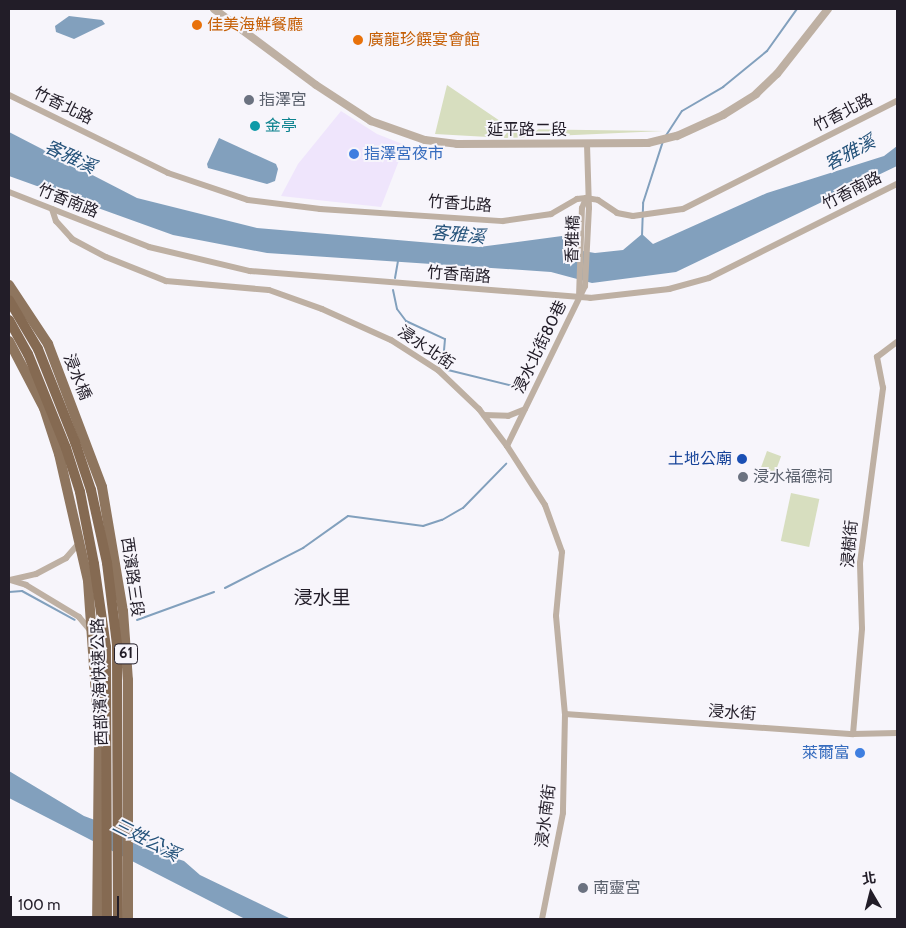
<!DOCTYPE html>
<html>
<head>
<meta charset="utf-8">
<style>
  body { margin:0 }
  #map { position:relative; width:906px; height:928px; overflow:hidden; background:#f7f5fb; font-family:Cabin,"Noto Sans TC",sans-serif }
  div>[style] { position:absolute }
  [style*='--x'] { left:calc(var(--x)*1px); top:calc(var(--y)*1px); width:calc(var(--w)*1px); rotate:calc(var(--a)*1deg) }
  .built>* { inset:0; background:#efe5fc }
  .green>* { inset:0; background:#d7debf; transform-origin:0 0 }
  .water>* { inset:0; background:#82a0bd }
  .stream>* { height:2px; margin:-1px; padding:0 1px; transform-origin:1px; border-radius:1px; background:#82a0bd }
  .minor>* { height:6px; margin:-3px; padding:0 3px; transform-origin:3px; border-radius:3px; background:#beb0a3 }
  .tertiary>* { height:8px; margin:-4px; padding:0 4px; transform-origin:4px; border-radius:4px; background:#beb0a3 }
  .primary>* { height:10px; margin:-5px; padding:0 5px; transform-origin:5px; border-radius:5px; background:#8e755e }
  .trunk>* { height:10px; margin:-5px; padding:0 5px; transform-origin:5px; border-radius:5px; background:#856a52 }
  .dots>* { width:14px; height:14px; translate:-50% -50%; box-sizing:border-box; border:2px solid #f7f5fb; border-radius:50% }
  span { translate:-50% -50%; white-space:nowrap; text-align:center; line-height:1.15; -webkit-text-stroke:4px #f7f5fb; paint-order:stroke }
  .shield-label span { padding:1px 4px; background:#f7f5fb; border:1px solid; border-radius:4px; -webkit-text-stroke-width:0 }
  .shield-label { font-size:15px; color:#221d28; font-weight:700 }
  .food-label { font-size:16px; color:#c56008 }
  .left { translate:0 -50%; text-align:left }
  .worship-label { font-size:16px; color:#5b616d }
  .street-label { font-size:16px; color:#221d28 }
  .culture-label { font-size:16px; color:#0d838f }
  .shop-label { font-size:16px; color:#366cbe }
  .right { translate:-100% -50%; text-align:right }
  .transit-label { font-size:16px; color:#164399 }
  .water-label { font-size:18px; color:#24527a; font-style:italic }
  .quarter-label { font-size:19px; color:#221d28 }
  .frame { position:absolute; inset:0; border:10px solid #221d28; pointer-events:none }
  .north { position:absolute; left:846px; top:868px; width:50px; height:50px; -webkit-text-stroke:4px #f7f5fb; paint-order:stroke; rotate:352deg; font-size:14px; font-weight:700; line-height:20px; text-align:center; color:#221d28 }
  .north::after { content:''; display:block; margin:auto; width:18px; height:22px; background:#221d28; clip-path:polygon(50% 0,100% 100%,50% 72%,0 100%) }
  .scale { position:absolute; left:10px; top:896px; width:109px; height:22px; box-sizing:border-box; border:2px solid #221d28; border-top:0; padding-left:6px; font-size:15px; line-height:18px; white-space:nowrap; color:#221d28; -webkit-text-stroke:4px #f7f5fb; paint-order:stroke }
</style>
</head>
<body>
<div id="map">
  <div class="built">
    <div style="clip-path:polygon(341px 111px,377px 134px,405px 145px,381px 207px,281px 196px,298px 164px)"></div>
  </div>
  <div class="green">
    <div style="clip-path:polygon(447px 85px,512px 129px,663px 131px,506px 138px,435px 134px)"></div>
    <div style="left:767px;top:451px;width:15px;height:23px;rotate:20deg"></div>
    <div style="left:791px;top:493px;width:29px;height:49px;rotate:12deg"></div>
  </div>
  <div class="water">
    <div style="clip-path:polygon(69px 16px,102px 20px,105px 24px,74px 39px,56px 32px,55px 26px)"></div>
    <div style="clip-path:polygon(9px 132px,137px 198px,257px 228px,479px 247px,562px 236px,565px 248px,595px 253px,623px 250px,642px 234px,653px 244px,767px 193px,884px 156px,897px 146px,897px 166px,676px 272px,592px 283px,551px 272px,267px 253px,173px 235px,9px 176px)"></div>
    <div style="clip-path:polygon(219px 138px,276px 164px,278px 169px,275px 181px,267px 184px,208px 168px,207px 164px)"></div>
    <div style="clip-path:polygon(9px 771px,84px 816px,165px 846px,170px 849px,169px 856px,184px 861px,200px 875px,291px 919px,245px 919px,9px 798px)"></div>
  </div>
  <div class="stream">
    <div style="--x:665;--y:137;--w:31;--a:-57"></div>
    <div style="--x:682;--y:111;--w:48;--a:-30.3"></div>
    <div style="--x:723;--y:87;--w:57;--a:-39.3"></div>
    <div style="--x:767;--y:51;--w:52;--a:-54.5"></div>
    <div style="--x:642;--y:236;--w:33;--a:-88"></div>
    <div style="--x:643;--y:203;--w:65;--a:-72.1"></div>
    <div style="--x:395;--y:278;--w:17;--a:-80"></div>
    <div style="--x:393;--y:290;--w:19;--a:78"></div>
    <div style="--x:397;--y:309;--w:15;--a:53"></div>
    <div style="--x:406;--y:321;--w:43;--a:24.8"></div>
    <div style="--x:445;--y:339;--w:25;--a:95"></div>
    <div style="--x:443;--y:364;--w:8;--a:50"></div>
    <div style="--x:448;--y:370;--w:79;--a:13.9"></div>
    <div style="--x:225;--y:588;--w:88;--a:-27.1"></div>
    <div style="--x:303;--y:548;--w:55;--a:-35.4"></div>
    <div style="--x:348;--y:516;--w:76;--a:7.6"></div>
    <div style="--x:423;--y:526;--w:20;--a:-18"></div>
    <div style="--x:442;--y:520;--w:24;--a:-30"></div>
    <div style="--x:463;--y:508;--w:62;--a:-45.7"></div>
    <div style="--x:9;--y:592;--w:13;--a:-4"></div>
    <div style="--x:22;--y:591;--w:60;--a:28.7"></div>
    <div style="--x:137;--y:620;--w:82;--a:-20"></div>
  </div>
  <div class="minor">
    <div style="--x:9;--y:95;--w:177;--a:26.1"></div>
    <div style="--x:168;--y:173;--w:84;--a:18.6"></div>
    <div style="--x:248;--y:200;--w:73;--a:7.1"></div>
    <div style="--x:320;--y:209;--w:183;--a:3.8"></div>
    <div style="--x:503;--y:221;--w:49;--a:-8.3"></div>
    <div style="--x:551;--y:214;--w:30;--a:-30"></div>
    <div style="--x:577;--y:199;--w:9;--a:-6"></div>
    <div style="--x:586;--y:198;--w:12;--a:9"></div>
    <div style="--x:598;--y:200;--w:23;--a:34"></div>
    <div style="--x:617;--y:213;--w:16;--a:11"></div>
    <div style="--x:633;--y:216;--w:50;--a:-8"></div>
    <div style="--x:683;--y:209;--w:240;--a:-26.8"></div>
    <div style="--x:9;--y:192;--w:150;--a:21.4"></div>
    <div style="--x:149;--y:247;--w:104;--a:13.4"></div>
    <div style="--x:250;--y:271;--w:341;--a:4.5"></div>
    <div style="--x:590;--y:298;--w:80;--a:-6.5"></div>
    <div style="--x:669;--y:289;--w:41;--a:-15.4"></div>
    <div style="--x:709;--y:278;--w:210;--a:-26.6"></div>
    <div style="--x:52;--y:209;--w:13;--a:72"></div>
    <div style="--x:56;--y:221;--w:24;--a:48"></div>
    <div style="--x:72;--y:239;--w:38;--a:28"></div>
    <div style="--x:106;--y:257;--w:65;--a:21.8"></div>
    <div style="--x:166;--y:281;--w:103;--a:5"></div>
    <div style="--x:269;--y:290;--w:56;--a:19.7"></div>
    <div style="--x:322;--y:309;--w:76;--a:24.2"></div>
    <div style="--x:391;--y:340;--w:56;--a:32.6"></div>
    <div style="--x:438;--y:370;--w:57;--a:43.6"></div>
    <div style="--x:479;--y:409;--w:46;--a:52.9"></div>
    <div style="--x:507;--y:446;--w:70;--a:57.2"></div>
    <div style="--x:545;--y:505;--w:50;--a:70.1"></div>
    <div style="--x:562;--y:552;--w:64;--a:95.4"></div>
    <div style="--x:556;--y:616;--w:98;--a:84.8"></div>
    <div style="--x:565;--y:714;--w:99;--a:91.2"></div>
    <div style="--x:563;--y:813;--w:108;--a:101.2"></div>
    <div style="--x:579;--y:297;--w:89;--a:-88.1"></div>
    <div style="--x:582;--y:208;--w:11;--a:-68"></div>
    <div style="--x:484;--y:415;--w:24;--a:2"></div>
    <div style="--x:508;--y:416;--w:18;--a:-22"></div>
    <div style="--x:507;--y:446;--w:178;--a:-64"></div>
    <div style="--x:585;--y:286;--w:78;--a:-87.1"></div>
    <div style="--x:589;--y:208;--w:64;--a:-91.8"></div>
    <div style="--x:10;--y:580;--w:17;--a:17"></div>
    <div style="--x:26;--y:585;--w:62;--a:31.1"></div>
    <div style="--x:79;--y:617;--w:17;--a:50"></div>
    <div style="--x:10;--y:580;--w:27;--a:-13"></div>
    <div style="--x:36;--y:574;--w:34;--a:-28"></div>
    <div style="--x:66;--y:558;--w:21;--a:-49"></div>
    <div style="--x:565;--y:714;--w:289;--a:4"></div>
    <div style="--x:853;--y:734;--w:44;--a:-1.3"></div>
    <div style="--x:853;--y:734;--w:106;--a:-85.1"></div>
    <div style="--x:862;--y:628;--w:65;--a:-91.8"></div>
    <div style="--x:860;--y:563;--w:177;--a:-82.5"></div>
    <div style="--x:883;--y:388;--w:32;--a:-101"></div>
    <div style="--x:877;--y:357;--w:25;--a:-37"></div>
  </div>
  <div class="tertiary">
    <div style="--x:214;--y:9;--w:127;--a:36.7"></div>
    <div style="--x:316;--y:85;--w:66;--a:33.2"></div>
    <div style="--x:371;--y:121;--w:57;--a:19.4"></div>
    <div style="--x:425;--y:140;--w:32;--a:7"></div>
    <div style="--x:457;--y:144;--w:191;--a:-0.3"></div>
    <div style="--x:648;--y:143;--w:30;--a:-14"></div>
    <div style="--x:677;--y:136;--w:51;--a:-24.5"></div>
    <div style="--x:723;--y:115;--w:39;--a:-32"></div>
    <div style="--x:756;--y:94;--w:29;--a:-44"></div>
    <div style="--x:777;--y:74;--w:83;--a:-51.9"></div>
  </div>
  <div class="primary">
    <div style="--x:9;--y:285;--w:71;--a:56.5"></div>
    <div style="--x:48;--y:344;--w:153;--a:69.3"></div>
    <div style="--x:102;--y:487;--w:126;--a:80.4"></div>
    <div style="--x:123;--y:611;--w:69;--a:85.9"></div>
    <div style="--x:128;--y:680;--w:239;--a:90"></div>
    <div style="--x:9;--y:341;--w:76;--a:62.4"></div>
    <div style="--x:44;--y:408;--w:48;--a:71.9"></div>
    <div style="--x:59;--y:454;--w:130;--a:77.1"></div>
    <div style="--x:88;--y:581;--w:158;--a:86"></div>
    <div style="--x:99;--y:739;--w:180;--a:90.6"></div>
  </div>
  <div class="trunk">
    <div style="--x:9;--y:300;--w:57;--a:59.4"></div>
    <div style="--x:38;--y:349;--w:100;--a:68.3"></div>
    <div style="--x:75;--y:442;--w:51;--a:71.6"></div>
    <div style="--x:91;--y:490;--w:75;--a:77.6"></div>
    <div style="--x:107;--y:563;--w:82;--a:83"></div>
    <div style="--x:117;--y:644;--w:275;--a:89.8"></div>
    <div style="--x:9;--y:320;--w:39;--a:61"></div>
    <div style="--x:28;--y:354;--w:101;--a:68"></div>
    <div style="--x:66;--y:448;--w:46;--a:72.3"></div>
    <div style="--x:80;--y:492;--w:73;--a:79"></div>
    <div style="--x:94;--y:564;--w:84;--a:81.8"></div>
    <div style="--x:106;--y:647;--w:272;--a:89.8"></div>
  </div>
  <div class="dots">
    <div style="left:197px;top:25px;background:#e8710a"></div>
    <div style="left:358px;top:40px;background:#e8710a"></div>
    <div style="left:249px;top:100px;background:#6b7280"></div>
    <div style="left:255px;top:126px;background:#0f9aa8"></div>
    <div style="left:354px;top:154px;background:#3f7fe0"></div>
    <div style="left:742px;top:459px;background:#1a4fb4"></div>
    <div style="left:743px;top:477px;background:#6b7280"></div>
    <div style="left:860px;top:753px;background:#3f7fe0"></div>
    <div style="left:583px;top:888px;background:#6b7280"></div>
  </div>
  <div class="shield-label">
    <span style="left:126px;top:654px">61</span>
  </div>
  <div class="food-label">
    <span class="left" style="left:207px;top:25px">佳美海鮮餐廳</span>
    <span class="left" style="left:368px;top:40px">廣龍珍饌宴會館</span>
  </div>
  <div class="worship-label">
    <span class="left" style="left:259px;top:100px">指澤宮</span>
    <span class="left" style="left:753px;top:477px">浸水福德祠</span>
    <span class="left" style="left:593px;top:888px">南靈宮</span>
  </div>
  <div class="street-label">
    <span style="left:63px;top:106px;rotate:26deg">竹香北路</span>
    <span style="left:843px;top:113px;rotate:-27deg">竹香北路</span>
    <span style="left:527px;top:130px">延平路二段</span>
    <span style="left:852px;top:191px;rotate:-27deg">竹香南路</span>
    <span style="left:68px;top:201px;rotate:22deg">竹香南路</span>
    <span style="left:460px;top:204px;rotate:4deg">竹香北路</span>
    <span style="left:573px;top:239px;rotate:-88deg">香雅橋</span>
    <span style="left:459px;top:275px;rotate:4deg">竹香南路</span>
    <span style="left:540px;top:347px;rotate:-64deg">浸水北街80巷</span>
    <span style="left:426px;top:348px;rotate:34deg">浸水北街</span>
    <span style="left:77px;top:377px;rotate:68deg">浸水橋</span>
    <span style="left:850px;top:544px;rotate:-85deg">浸樹街</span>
    <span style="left:132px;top:577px;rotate:82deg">西濱路三段</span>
    <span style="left:100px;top:682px;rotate:-92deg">西部濱海快速公路</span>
    <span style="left:732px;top:713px;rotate:4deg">浸水街</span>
    <span style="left:546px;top:816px;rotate:-83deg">浸水南街</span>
  </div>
  <div class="culture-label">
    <span class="left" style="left:265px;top:126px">金亭</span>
  </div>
  <div class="shop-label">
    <span class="left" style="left:364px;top:154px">指澤宮夜市</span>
    <span class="right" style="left:850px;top:753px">萊爾富</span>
  </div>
  <div class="transit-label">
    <span class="right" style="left:732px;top:459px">土地公廟</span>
  </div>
  <div class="water-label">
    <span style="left:850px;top:153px;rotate:-28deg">客雅溪</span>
    <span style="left:70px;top:157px;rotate:25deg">客雅溪</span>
    <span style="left:458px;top:235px;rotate:5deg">客雅溪</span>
    <span style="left:146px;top:840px;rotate:27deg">三姓公溪</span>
  </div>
  <div class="quarter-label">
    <span style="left:322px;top:598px">浸水里</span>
  </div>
  <div class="frame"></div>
  <div class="north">北</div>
  <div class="scale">100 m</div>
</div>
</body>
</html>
